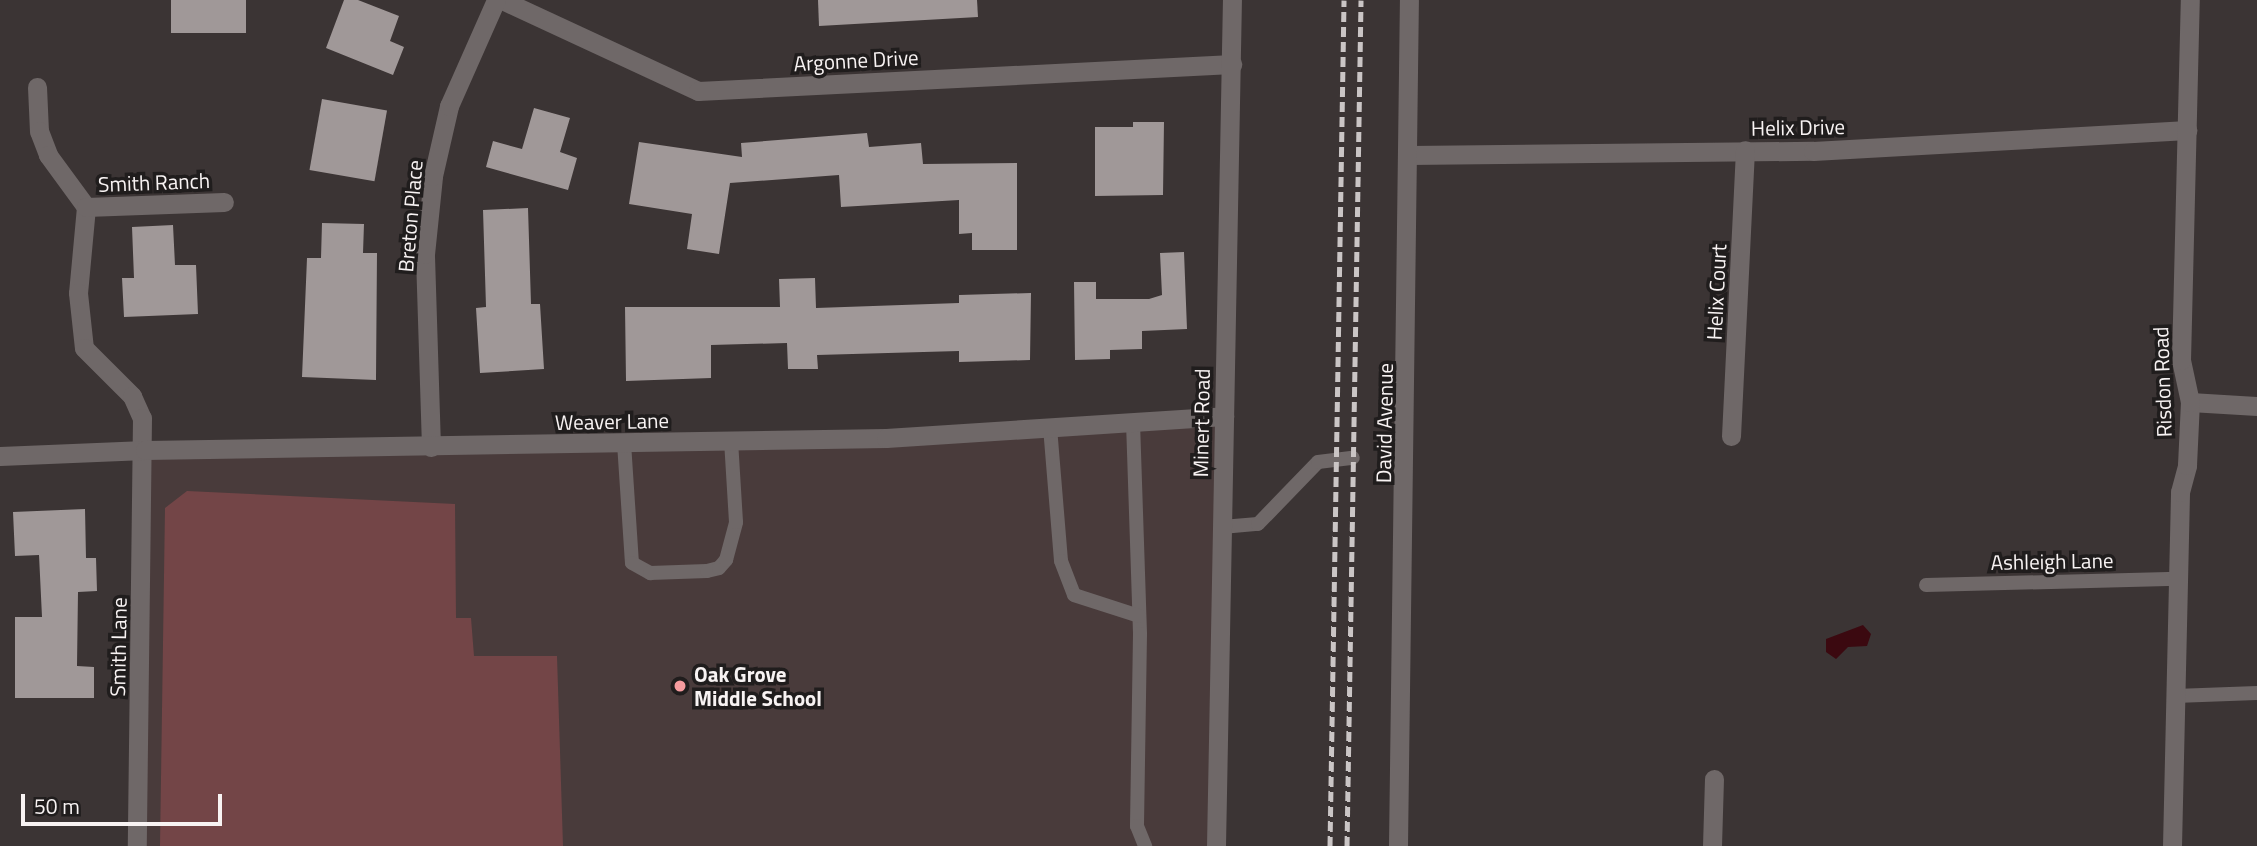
<!DOCTYPE html>
<html>
<head>
<meta charset="utf-8">
<style>
  body { margin:0 }
  #map { position:relative; width:2257px; height:846px; overflow:hidden; background:#3b3434; font-family:"Titillium Web",sans-serif }
  div>[style] { position:absolute }
  [style*='--x'] { left:calc(var(--x)*1px); top:calc(var(--y)*1px); width:calc(var(--w)*1px); rotate:calc(var(--a)*1deg) }
  .built>* { inset:0; background:#493b3b }
  .green>* { inset:0; background:#734547 }
  .water>* { inset:0; background:#3b0910 }
  .building>* { inset:0; background:#a09898; transform-origin:0 0 }
  .service>* { height:14px; margin:-7px; padding:0 7px; transform-origin:7px; border-radius:7px; background:#6f6868 }
  .minor>* { height:19px; margin:-9.5px; padding:0 9.5px; transform-origin:9.5px; border-radius:9.5px; background:#6f6868 }
  .tertiary>* { height:19px; margin:-9.5px; padding:0 9.5px; transform-origin:9.5px; border-radius:9.5px; background:#6f6868 }
  .rail>* { height:5px; margin-top:-2.5px; transform-origin:0; background:repeating-linear-gradient(90deg,#cac5c5 0 10px,transparent 0 15px) }
  .dots>* { width:19px; height:19px; translate:-50% -50%; box-sizing:border-box; border:4px solid #201d1d; border-radius:50% }
  span { translate:-50% -50%; white-space:nowrap; text-align:center; line-height:1.15; -webkit-text-stroke:7px #201d1d; paint-order:stroke }
  .street-label { font-size:21px; color:#f8f3f3 }
  .poi-label { font-size:21px; color:#f8f3f3; font-weight:700 }
  .left { translate:0 -50%; text-align:left }
  .scale { position:absolute; left:21px; top:794px; width:201px; height:32px; box-sizing:border-box; border:4px solid #f8f3f3; border-top:0; padding-left:9px; font-size:21px; line-height:24px; white-space:nowrap; color:#f8f3f3; -webkit-text-stroke:5px #201d1d; paint-order:stroke }
</style>
</head>
<body>
<div id="map">
  <div class="built">
    <div style="clip-path:polygon(1224px 416px,1216px 846px,137px 846px,145px 450px,431px 447px)"></div>
  </div>
  <div class="green">
    <div style="clip-path:polygon(187px 491px,455px 504px,456px 618px,471px 618px,474px 656px,557px 656px,563px 846px,160px 846px,165px 508px)"></div>
  </div>
  <div class="water">
    <div style="clip-path:polygon(1863px 625px,1871px 634px,1867px 646px,1848px 647px,1836px 659px,1826px 652px,1826px 639px)"></div>
  </div>
  <div class="building">
    <div style="left:171px;top:0;width:75px;height:33px"></div>
    <div style="clip-path:polygon(344px 0,358px 0,399px 16px,390px 41px,404px 47px,393px 75px,326px 48px)"></div>
    <div style="clip-path:polygon(818px 0,977px 0,978px 17px,819px 26px)"></div>
    <div style="left:322px;top:99px;width:66px;height:72px;rotate:10deg"></div>
    <div style="clip-path:polygon(534px 108px,570px 118px,560px 152px,577px 158px,568px 190px,486px 167px,493px 141px,522px 149px)"></div>
    <div style="clip-path:polygon(1133px 122px,1164px 122px,1163px 195px,1095px 196px,1095px 127px,1133px 127px)"></div>
    <div style="clip-path:polygon(867px 133px,869px 147px,921px 143px,923px 164px,1017px 163px,1017px 250px,972px 250px,972px 233px,959px 234px,959px 200px,841px 207px,839px 175px,730px 183px,719px 254px,687px 249px,692px 214px,629px 204px,639px 142px,742px 157px,741px 143px)"></div>
    <div style="clip-path:polygon(528px 208px,531px 304px,540px 304px,544px 369px,480px 373px,476px 308px,486px 307px,483px 210px)"></div>
    <div style="clip-path:polygon(322px 223px,364px 224px,363px 253px,377px 253px,376px 380px,302px 377px,307px 258px,321px 258px)"></div>
    <div style="clip-path:polygon(173px 225px,175px 265px,196px 265px,198px 314px,124px 317px,122px 278px,134px 278px,132px 227px)"></div>
    <div style="clip-path:polygon(1184px 252px,1187px 329px,1142px 331px,1142px 349px,1110px 350px,1110px 359px,1075px 360px,1074px 282px,1096px 282px,1096px 299px,1149px 299px,1162px 295px,1160px 253px)"></div>
    <div style="clip-path:polygon(815px 278px,816px 308px,959px 303px,959px 295px,1031px 293px,1030px 360px,959px 362px,959px 351px,817px 355px,818px 369px,788px 369px,787px 343px,711px 345px,711px 378px,626px 381px,625px 307px,780px 307px,779px 279px)"></div>
    <div style="clip-path:polygon(85px 509px,86px 558px,96px 558px,97px 591px,78px 592px,77px 666px,94px 667px,94px 698px,15px 698px,15px 617px,42px 617px,39px 555px,15px 556px,13px 512px)"></div>
  </div>
  <div class="service">
    <div style="--x:1133;--y:422;--w:212;--a:88.1"></div>
    <div style="--x:1140;--y:634;--w:192;--a:90.9"></div>
    <div style="--x:1137;--y:826;--w:22;--a:68"></div>
    <div style="--x:1050;--y:427;--w:134;--a:85.3"></div>
    <div style="--x:1061;--y:561;--w:36;--a:69"></div>
    <div style="--x:1074;--y:595;--w:68;--a:17.9"></div>
    <div style="--x:624;--y:443;--w:120;--a:86.2"></div>
    <div style="--x:632;--y:563;--w:21;--a:29"></div>
    <div style="--x:650;--y:573;--w:57;--a:-2"></div>
    <div style="--x:707;--y:571;--w:12;--a:-14"></div>
    <div style="--x:719;--y:568;--w:11;--a:-49"></div>
    <div style="--x:726;--y:560;--w:39;--a:-75"></div>
    <div style="--x:736;--y:522;--w:81;--a:-93.5"></div>
    <div style="--x:1222;--y:527;--w:36;--a:-5"></div>
    <div style="--x:1258;--y:524;--w:86;--a:-45.9"></div>
    <div style="--x:1318;--y:462;--w:35;--a:-7"></div>
    <div style="--x:1926;--y:585;--w:252;--a:-1.4"></div>
    <div style="--x:2175;--y:696;--w:82;--a:-2.1"></div>
  </div>
  <div class="minor">
    <div style="--x:502;--y:0;--w:216;--a:24.9"></div>
    <div style="--x:698;--y:91;--w:535;--a:-2.89"></div>
    <div style="--x:37;--y:87;--w:44;--a:87.4"></div>
    <div style="--x:39;--y:131;--w:26;--a:69"></div>
    <div style="--x:48;--y:155;--w:64;--a:53.8"></div>
    <div style="--x:86;--y:207;--w:86;--a:95.3"></div>
    <div style="--x:78;--y:293;--w:55;--a:83.8"></div>
    <div style="--x:84;--y:348;--w:68;--a:45"></div>
    <div style="--x:132;--y:396;--w:24;--a:66"></div>
    <div style="--x:142;--y:418;--w:428;--a:90.7"></div>
    <div style="--x:1409;--y:155;--w:404;--a:-0.6"></div>
    <div style="--x:1813;--y:151;--w:375;--a:-3.2"></div>
    <div style="--x:86;--y:207;--w:138;--a:-2.1"></div>
    <div style="--x:2190;--y:402;--w:67;--a:3.4"></div>
    <div style="--x:1731;--y:436;--w:286;--a:-87.2"></div>
    <div style="--x:431;--y:447;--w:193;--a:-91.8"></div>
    <div style="--x:425;--y:254;--w:78;--a:-84.1"></div>
    <div style="--x:433;--y:176;--w:72;--a:-77.1"></div>
    <div style="--x:449;--y:106;--w:116;--a:-66.1"></div>
    <div style="--x:0;--y:456;--w:145;--a:-2.4"></div>
    <div style="--x:145;--y:450;--w:741;--a:-0.93"></div>
    <div style="--x:886;--y:438;--w:339;--a:-3.7"></div>
    <div style="--x:1398;--y:846;--w:846;--a:-89.26"></div>
    <div style="--x:1712;--y:846;--w:67;--a:-88.3"></div>
    <div style="--x:2172;--y:846;--w:354;--a:-88.7"></div>
    <div style="--x:2180;--y:492;--w:28;--a:-75"></div>
    <div style="--x:2187;--y:465;--w:63;--a:-87.3"></div>
    <div style="--x:2190;--y:402;--w:43;--a:-102.1"></div>
    <div style="--x:2181;--y:360;--w:360;--a:-88.6"></div>
  </div>
  <div class="tertiary">
    <div style="--x:1216;--y:846;--w:846;--a:-88.92"></div>
  </div>
  <div class="rail">
    <div style="--x:1330;--y:846;--w:846;--a:-89.05"></div>
    <div style="--x:1347;--y:846;--w:846;--a:-89.05"></div>
  </div>
  <div class="dots">
    <div style="left:680px;top:686px;background:#f59b9e"></div>
  </div>
  <div class="street-label">
    <span style="left:856px;top:60px;rotate:-3deg">Argonne Drive</span>
    <span style="left:1798px;top:127px;rotate:-1deg">Helix Drive</span>
    <span style="left:154px;top:182px;rotate:-2deg">Smith Ranch</span>
    <span style="left:410px;top:216px;rotate:-85deg">Breton Place</span>
    <span style="left:1716px;top:292px;rotate:-87deg">Helix Court</span>
    <span style="left:2162px;top:382px;rotate:-92deg">Risdon Road</span>
    <span style="left:612px;top:421px;rotate:-1deg">Weaver Lane</span>
    <span style="left:1201px;top:423px;rotate:-89deg">Minert Road</span>
    <span style="left:1384px;top:423px;rotate:-89deg">David Avenue</span>
    <span style="left:2052px;top:561px;rotate:-1deg">Ashleigh Lane</span>
    <span style="left:118px;top:647px;rotate:-89deg">Smith Lane</span>
  </div>
  <div class="poi-label">
    <span class="left" style="left:694px;top:686px">Oak Grove<br>Middle School</span>
  </div>
  <div class="scale">50 m</div>
</div>
</body>
</html>
